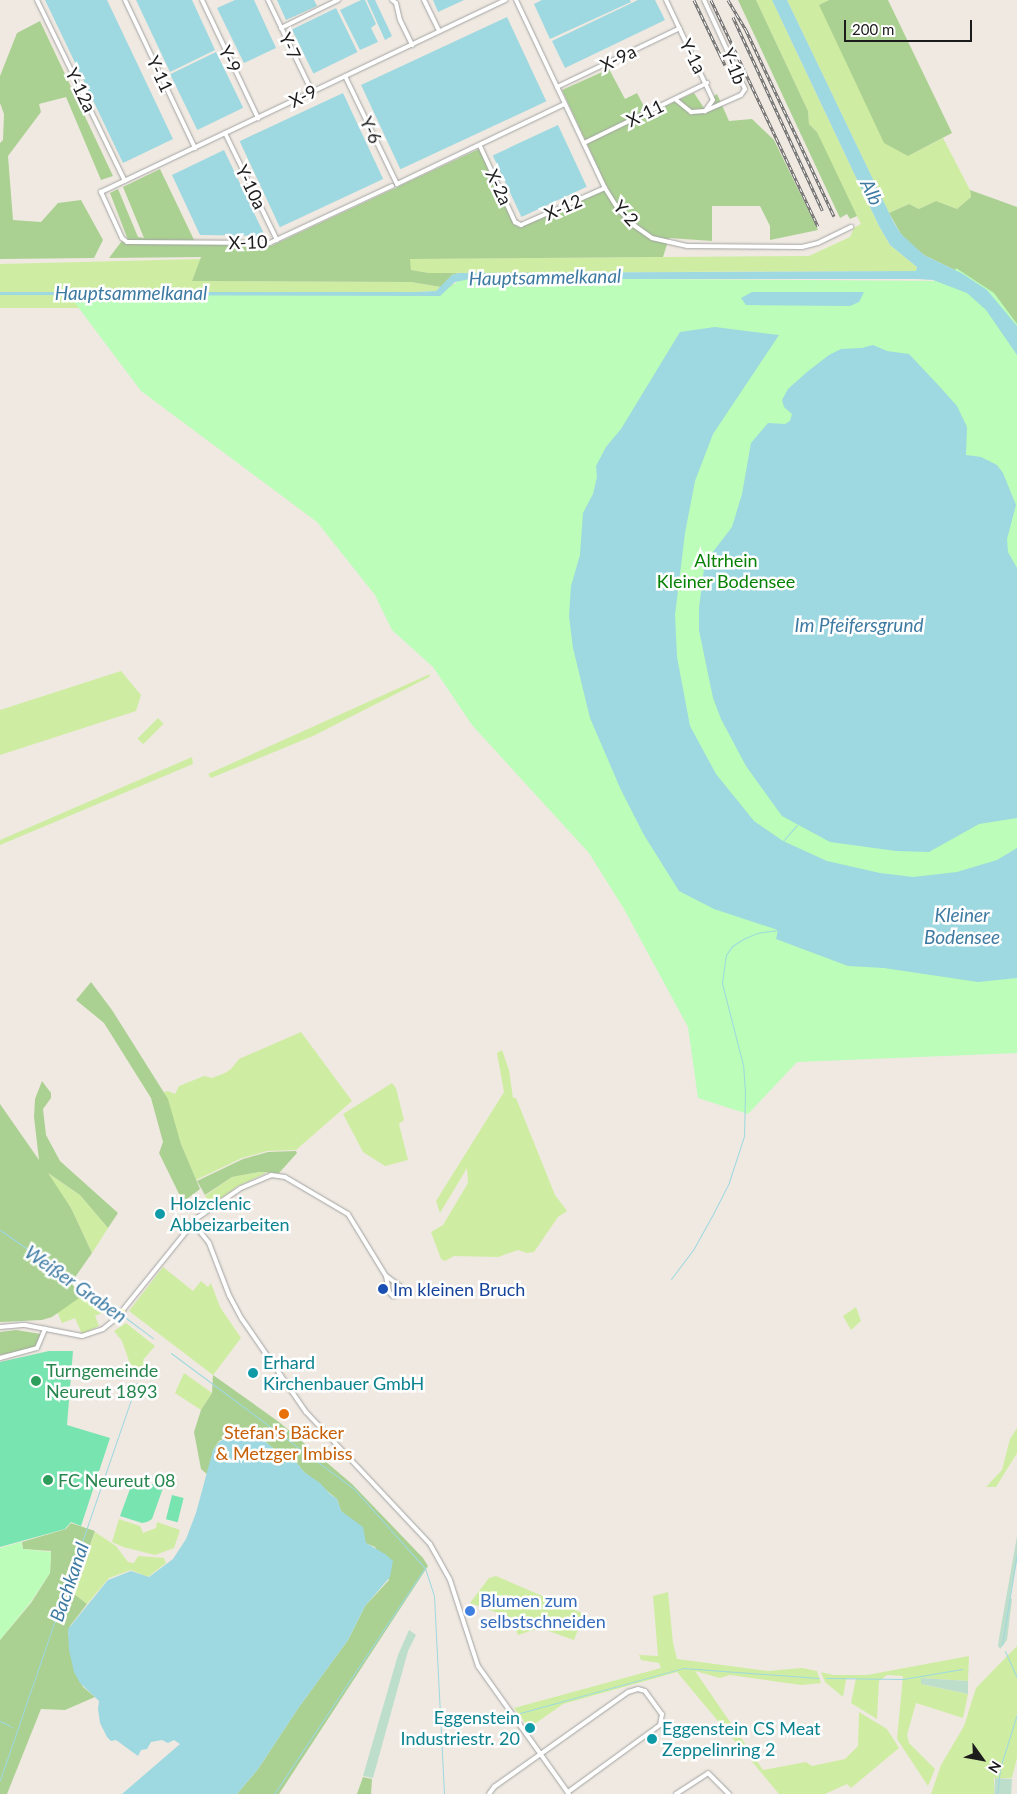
<!DOCTYPE html>
<html>
<head>
<meta charset="utf-8">
<style>
  body { margin:0 }
  #map { position:relative; width:1017px; height:1794px; overflow:hidden; background:#efe9e1; font-family:Lato,sans-serif }
  div>[style] { position:absolute }
  [style*='--x'] { left:calc(var(--x)*1px); top:calc(var(--y)*1px); width:calc(var(--w)*1px); rotate:calc(var(--a)*1deg) }
  .grass>* { inset:0; background:#cfeda2; transform-origin:0 0 }
  .forest>* { inset:0; background:#abd192 }
  .wetland>* { inset:0; background:#bddecb; transform-origin:0 0 }
  .park>* { inset:0; background:#bbfdb9 }
  .pitch>* { inset:0; background:#78e4b0; transform-origin:0 0 }
  .water>* { inset:0; background:#9ed8e0; transform-origin:0 0 }
  .stream>* { height:1px; margin:-0.5px; padding:0 0.5px; transform-origin:0.5px; border-radius:0.5px; background:#9ed8e0 }
  .roads { filter:drop-shadow(0 0 1px #a3a3a3) drop-shadow(0 0 1px #a3a3a3) }
  .street>* { height:4px; margin:-2px; padding:0 2px; transform-origin:2px; border-radius:2px; background:#fff }
  .secondary>* { height:5px; margin:-2.5px; padding:0 2.5px; transform-origin:2.5px; border-radius:2.5px; background:#fefab0 }
  .rail>* { height:3px; margin-top:-1.5px; transform-origin:0; background:repeating-linear-gradient(90deg,#fff 0 4px,#6a6a6a 0 8px); box-sizing:border-box; border-block:1px solid #6a6a6a }
  .dots>* { width:14px; height:14px; translate:-50% -50%; box-sizing:border-box; border:2px solid #fff; border-radius:50% }
  span { translate:-50% -50%; white-space:nowrap; text-align:center; line-height:1.15; -webkit-text-stroke:5px #fff; paint-order:stroke }
  .street-label { font-size:18px; color:#1c1c1c }
  .park-label { font-size:18px; color:#068103 }
  .culture-label { font-size:18px; color:#0d838f }
  .left { translate:0 -50%; text-align:left }
  .right { translate:-100% -50%; text-align:right }
  .transit-label { font-size:18px; color:#164399 }
  .leisure-label { font-size:18px; color:#27864d }
  .food-label { font-size:18px; color:#c56008 }
  .shop-label { font-size:18px; color:#366cbe }
  .water-label { font-size:19px; color:#3d7aa2; font-style:italic }
  .north { position:absolute; left:957px; top:1734px; width:50px; height:50px; -webkit-text-stroke:4px #fff; paint-order:stroke; rotate:122deg; font-size:14px; font-weight:700; line-height:20px; text-align:center; color:#1c1c1c }
  .north::after { content:''; display:block; margin:auto; width:18px; height:22px; background:#1c1c1c; clip-path:polygon(50% 0,100% 100%,50% 72%,0 100%) }
  .scale { position:absolute; left:844px; top:20px; width:128px; height:22px; box-sizing:border-box; border:2px solid #1c1c1c; border-top:0; padding-left:6px; font-size:15px; line-height:18px; white-space:nowrap; color:#1c1c1c; -webkit-text-stroke:4px #fff; paint-order:stroke }
</style>
</head>
<body>
<div id="map">
  <div class="grass">
    <div style="clip-path:polygon(756px 0,772px 0,879px 226px,890px 245px,917px 267px,916px 271px,429px 273px,410px 270px,410px 259px,809px 256px,850px 237px,854px 228px,861px 224px,831px 165px,817px 132px,809px 124px,808px 111px)"></div>
    <div style="clip-path:polygon(787px 0,829px 0,819px 5px,908px 156px,943px 138px,970px 190px,971px 197px,957px 209px,936px 201px,919px 209px,909px 204px,889px 213px)"></div>
    <div style="clip-path:polygon(201px 259px,192px 281px,411px 282px,441px 287px,436px 291px,415px 292px,0 292px,0 264px)"></div>
    <div style="clip-path:polygon(452px 284px,461px 287px,444px 308px,0 308px,0 295px,420px 295px,435px 301px)"></div>
    <div style="clip-path:polygon(121px 671px,141px 695px,136px 711px,0 755px,0 710px)"></div>
    <div style="clip-path:polygon(430px 674px,429px 677px,313px 736px,211px 778px,208px 774px)"></div>
    <div style="left:158px;top:718px;width:8px;height:29px;rotate:45deg"></div>
    <div style="clip-path:polygon(192px 757px,193px 764px,0 845px,0 840px)"></div>
    <div style="clip-path:polygon(301px 1032px,352px 1101px,296px 1150px,267px 1151px,242px 1158px,196px 1180px,181px 1144px,164px 1092px,168px 1091px,175px 1094px,179px 1086px,204px 1076px,212px 1078px,225px 1073px,231px 1069px,239px 1059px)"></div>
    <div style="clip-path:polygon(502px 1050px,509px 1070px,513px 1098px,516px 1098px,555px 1195px,567px 1211px,558px 1217px,534px 1252px,527px 1253px,518px 1250px,498px 1257px,454px 1256px,445px 1261px,441px 1259px,431px 1232px,443px 1225px,468px 1183px,467px 1168px,440px 1213px,436px 1201px,504px 1092px,497px 1053px)"></div>
    <div style="clip-path:polygon(392px 1083px,396px 1088px,404px 1120px,399px 1124px,408px 1160px,385px 1166px,363px 1152px,343px 1114px)"></div>
    <div style="clip-path:polygon(46px 1172px,80px 1195px,108px 1228px,92px 1253px,71px 1208px)"></div>
    <div style="clip-path:polygon(260px 1172px,266px 1173px,238px 1186px,214px 1203px,210px 1203px,205px 1196px,232px 1177px)"></div>
    <div style="clip-path:polygon(163px 1267px,193px 1291px,201px 1281px,208px 1287px,211px 1283px,220px 1307px,241px 1338px,213px 1375px,129px 1311px)"></div>
    <div style="clip-path:polygon(81px 1291px,106px 1311px,95px 1316px,99px 1326px,82px 1334px,75px 1318px,62px 1323px,56px 1309px)"></div>
    <div style="clip-path:polygon(856px 1307px,861px 1321px,851px 1330px,843px 1316px)"></div>
    <div style="clip-path:polygon(126px 1323px,155px 1346px,143px 1360px,145px 1364px,137px 1373px,129px 1361px,122px 1341px,114px 1331px)"></div>
    <div style="clip-path:polygon(184px 1373px,212px 1393px,201px 1410px,175px 1393px)"></div>
    <div style="clip-path:polygon(1017px 1428px,1017px 1453px,996px 1487px,986px 1487px,1002px 1470px,1010px 1439px)"></div>
    <div style="clip-path:polygon(119px 1519px,140px 1526px,143px 1533px,156px 1528px,157px 1522px,180px 1530px,174px 1548px,155px 1555px,123px 1547px,112px 1542px)"></div>
    <div style="clip-path:polygon(95px 1532px,116px 1546px,128px 1562px,134px 1563px,138px 1556px,164px 1558px,166px 1563px,148px 1577px,131px 1570px,109px 1578px,87px 1604px,73px 1593px)"></div>
    <div style="clip-path:polygon(496px 1576px,584px 1614px,574px 1640px,540px 1628px,518px 1635px,514px 1626px,515px 1619px,470px 1603px,489px 1578px)"></div>
    <div style="clip-path:polygon(668px 1592px,673px 1643px,677px 1659px,768px 1671px,802px 1668px,817px 1671px,821px 1683px,801px 1685px,730px 1675px,720px 1678px,695px 1671px,763px 1770px,806px 1762px,812px 1766px,845px 1759px,858px 1746px,859px 1712px,887px 1729px,899px 1748px,851px 1788px,847px 1784px,825px 1794px,779px 1794px,677px 1672px,563px 1704px,529px 1728px,514px 1708px,661px 1668px,659px 1663px,641px 1660px,639px 1655px,658px 1656px,653px 1596px)"></div>
    <div style="clip-path:polygon(1017px 1646px,1017px 1758px,1012px 1778px,994px 1778px,994px 1794px,931px 1794px,941px 1765px,964px 1726px,976px 1688px)"></div>
    <div style="clip-path:polygon(969px 1656px,968px 1681px,921px 1678px,921px 1684px,968px 1694px,963px 1718px,916px 1703px,907px 1735px,909px 1743px,935px 1769px,928px 1786px,897px 1739px,903px 1676px,887px 1675px,879px 1681px,877px 1719px,851px 1703px,856px 1678px,848px 1678px,846px 1680px,843px 1697px,825px 1682px,821px 1672px,833px 1675px,867px 1675px)"></div>
  </div>
  <div class="forest">
    <div style="clip-path:polygon(738px 0,756px 0,808px 111px,809px 124px,817px 132px,857px 216px,850px 219px,847px 214px,840px 218px)"></div>
    <div style="clip-path:polygon(829px 0,888px 0,952px 133px,908px 156px,884px 143px,819px 5px)"></div>
    <div style="clip-path:polygon(40px 21px,113px 176px,101px 180px,66px 97px,39px 104px,41px 112px,8px 156px,13px 220px,41px 222px,58px 203px,81px 200px,103px 240px,94px 258px,0 259px,0 143px,3px 140px,4px 114px,0 103px,0 76px,17px 33px)"></div>
    <div style="clip-path:polygon(609px 69px,625px 99px,637px 93px,648px 114px,694px 93px,704px 108px,714px 103px,714px 96px,717px 94px,729px 121px,752px 119px,774px 140px,818px 230px,770px 240px,770px 226px,760px 206px,712px 206px,712px 241px,669px 238px,663px 257px,410px 259px,411px 270px,429px 273px,459px 273px,452px 275px,441px 287px,411px 282px,192px 281px,201px 257px,109px 258px,121px 242px,128px 240px,110px 193px,118px 189px,138px 237px,144px 238px,123px 187px,160px 169px,196px 244px,271px 246px,479px 149px,517px 227px,607px 187px,562px 90px)"></div>
    <div style="clip-path:polygon(970px 190px,1017px 207px,1017px 326px,963px 274px,924px 255px,914px 247px,901px 234px,889px 213px,909px 204px,919px 209px,936px 201px,957px 209px,971px 197px)"></div>
    <div style="clip-path:polygon(91px 982px,112px 1010px,168px 1099px,181px 1144px,200px 1189px,183px 1202px,159px 1153px,163px 1142px,151px 1098px,104px 1023px,76px 1000px)"></div>
    <div style="clip-path:polygon(42px 1081px,51px 1093px,51px 1098px,43px 1109px,46px 1135px,60px 1161px,118px 1213px,108px 1228px,80px 1195px,48px 1173px,71px 1208px,92px 1253px,71px 1283px,82px 1296px,52px 1317px,42px 1320px,0 1322px,0 1104px,39px 1160px,34px 1117px,35px 1099px)"></div>
    <div style="clip-path:polygon(296px 1151px,297px 1153px,279px 1173px,259px 1172px,232px 1177px,205px 1195px,197px 1181px,243px 1159px,268px 1152px)"></div>
    <div style="clip-path:polygon(16px 1330px,41px 1334px,38px 1344px,34px 1348px,0 1355px,0 1332px)"></div>
    <div style="clip-path:polygon(213px 1375px,279px 1422px,352px 1484px,423px 1558px,428px 1566px,279px 1794px,237px 1794px,258px 1769px,299px 1707px,348px 1640px,365px 1606px,389px 1580px,375px 1547px,365px 1543px,364px 1536px,341px 1511px,337px 1499px,304px 1472px,295px 1461px,281px 1455px,261px 1438px,251px 1434px,229px 1436px,219px 1441px,213px 1450px,208px 1475px,201px 1469px,194px 1432px,201px 1410px,212px 1393px)"></div>
    <div style="clip-path:polygon(71px 1523px,95px 1531px,73px 1593px,87px 1604px,70px 1626px,68px 1632px,73px 1666px,83px 1687px,95px 1697px,65px 1710px,41px 1709px,7px 1794px,0 1794px,0 1640px,31px 1603px,50px 1573px,51px 1551px,23px 1549px,22px 1542px,66px 1529px)"></div>
    <div style="clip-path:polygon(363px 1777px,372px 1779px,371px 1794px,357px 1794px)"></div>
  </div>
  <div class="wetland">
    <div style="clip-path:polygon(1017px 1536px,1017px 1560px,1010px 1598px,1012px 1599px,1007px 1640px,1000px 1649px,998px 1646px,999px 1638px)"></div>
    <div style="clip-path:polygon(409px 1630px,416px 1635px,408px 1651px,373px 1778px,363px 1776px,398px 1655px)"></div>
    <div style="clip-path:polygon(921px 1678px,968px 1681px,968px 1694px,921px 1684px)"></div>
    <div style="left:995px;top:1778px;width:17px;height:16px;rotate:3deg"></div>
  </div>
  <div class="park">
    <div style="clip-path:polygon(956px 268px,994px 293px,1017px 324px,1017px 1053px,797px 1062px,748px 1114px,698px 1098px,688px 1027px,624px 909px,589px 853px,472px 725px,433px 667px,392px 630px,375px 595px,317px 522px,141px 391px,69px 295px,440px 295px,462px 278px,950px 281px)"></div>
    <div style="clip-path:polygon(21px 1542px,23px 1549px,51px 1552px,50px 1573px,30px 1603px,0 1640px,0 1548px)"></div>
  </div>
  <div class="pitch">
    <div style="clip-path:polygon(49px 1351px,73px 1351px,67px 1425px,110px 1438px,81px 1526px,71px 1522px,65px 1529px,0 1547px,0 1362px)"></div>
    <div style="clip-path:polygon(134px 1478px,163px 1488px,152px 1519px,147px 1522px,142px 1523px,120px 1516px)"></div>
    <div style="left:172px;top:1495px;width:12px;height:25px;rotate:14deg"></div>
  </div>
  <div class="water">
    <div style="clip-path:polygon(45px 0,107px 0,173px 139px,123px 163px)"></div>
    <div style="clip-path:polygon(136px 0,192px 0,215px 50px,170px 72px)"></div>
    <div style="clip-path:polygon(235px 0,254px 0,276px 48px,244px 63px,217px 8px)"></div>
    <div style="clip-path:polygon(277px 0,314px 0,317px 6px,286px 20px)"></div>
    <div style="clip-path:polygon(361px 0,365px 0,376px 24px,371px 28px,378px 42px,360px 50px,340px 10px)"></div>
    <div style="clip-path:polygon(367px 0,375px 0,392px 36px,385px 40px)"></div>
    <div style="clip-path:polygon(433px 0,464px 0,438px 12px)"></div>
    <div style="clip-path:polygon(542px 0,630px 0,631px 2px,550px 39px,534px 4px)"></div>
    <div style="clip-path:polygon(638px 0,655px 0,665px 20px,565px 68px,552px 41px)"></div>
    <div style="clip-path:polygon(772px 0,787px 0,893px 221px,901px 234px,924px 255px,963px 274px,987px 290px,1017px 326px,1017px 355px,986px 310px,967px 293px,933px 280px,917px 279px,470px 279px,455px 282px,440px 296px,0 295px,0 292px,415px 292px,436px 291px,452px 275px,459px 273px,916px 271px,917px 267px,890px 245px,879px 226px)"></div>
    <div style="left:336px;top:8px;width:49px;height:49px;rotate:64deg"></div>
    <div style="left:507px;top:17px;width:93px;height:161px;rotate:65deg"></div>
    <div style="left:216px;top:52px;width:62px;height:51px;rotate:64deg"></div>
    <div style="left:343px;top:93px;width:95px;height:114px;rotate:65deg"></div>
    <div style="left:558px;top:125px;width:68px;height:72px;rotate:65deg"></div>
    <div style="clip-path:polygon(224px 150px,265px 236px,200px 235px,172px 175px)"></div>
    <div style="clip-path:polygon(752px 292px,864px 292px,859px 302px,850px 306px,746px 305px,741px 298px)"></div>
    <div style="clip-path:polygon(715px 327px,779px 335px,713px 434px,695px 481px,685px 533px,675px 615px,677px 657px,690px 726px,716px 774px,754px 821px,783px 841px,827px 861px,880px 873px,913px 877px,957px 872px,997px 860px,1017px 848px,1017px 978px,978px 982px,884px 968px,848px 966px,776px 939px,778px 930px,714px 909px,679px 891px,644px 835px,621px 790px,590px 718px,573px 648px,569px 616px,571px 586px,580px 555px,583px 513px,593px 494px,597px 477px,596px 466px,606px 447px,621px 429px,680px 332px)"></div>
    <div style="clip-path:polygon(873px 345px,887px 351px,909px 354px,940px 387px,957px 406px,967px 427px,966px 455px,981px 457px,997px 465px,1003px 473px,1016px 505px,1007px 539px,1008px 552px,1017px 568px,1017px 818px,979px 824px,929px 852px,896px 851px,830px 842px,782px 816px,746px 766px,721px 719px,713px 698px,699px 630px,699px 608px,704px 569px,709px 557px,732px 527px,742px 494px,751px 443px,768px 423px,785px 424px,790px 421px,792px 414px,784px 407px,782px 400px,788px 389px,807px 372px,829px 355px,841px 349px,862px 348px)"></div>
    <div style="clip-path:polygon(251px 1434px,261px 1438px,281px 1455px,295px 1461px,304px 1472px,320px 1483px,330px 1494px,337px 1499px,341px 1511px,363px 1527px,366px 1543px,385px 1554px,393px 1561px,390px 1577px,365px 1606px,348px 1640px,299px 1707px,258px 1769px,237px 1794px,122px 1794px,180px 1744px,174px 1740px,168px 1743px,162px 1740px,151px 1742px,147px 1749px,141px 1750px,138px 1756px,116px 1740px,111px 1741px,107px 1737px,100px 1723px,98px 1709px,99px 1701px,80px 1683px,74px 1672px,69px 1650px,68px 1629px,108px 1580px,131px 1571px,149px 1577px,173px 1559px,186px 1539px,196px 1513px,213px 1450px,219px 1442px,229px 1436px)"></div>
  </div>
  <div class="stream">
    <div style="--x:783;--y:841;--w:21;--a:-49"></div>
    <div style="--x:0;--y:1230;--w:145;--a:34.6"></div>
    <div style="--x:671;--y:1279;--w:36;--a:-53"></div>
    <div style="--x:693;--y:1250;--w:39;--a:-61"></div>
    <div style="--x:712;--y:1216;--w:38;--a:-63"></div>
    <div style="--x:729;--y:1182;--w:48;--a:-71.9"></div>
    <div style="--x:744;--y:1136;--w:44;--a:-88.7"></div>
    <div style="--x:745;--y:1092;--w:27;--a:-94"></div>
    <div style="--x:743;--y:1065;--w:85;--a:-104.4"></div>
    <div style="--x:722;--y:983;--w:28;--a:-82"></div>
    <div style="--x:726;--y:955;--w:11;--a:-56"></div>
    <div style="--x:732;--y:946;--w:13;--a:-32"></div>
    <div style="--x:743;--y:939;--w:15;--a:-23"></div>
    <div style="--x:757;--y:933;--w:21;--a:-8"></div>
    <div style="--x:122;--y:1315;--w:39;--a:37"></div>
    <div style="--x:171;--y:1353;--w:228;--a:36.6"></div>
    <div style="--x:354;--y:1489;--w:106;--a:48.1"></div>
    <div style="--x:425;--y:1568;--w:29;--a:72"></div>
    <div style="--x:434;--y:1596;--w:198;--a:87.1"></div>
    <div style="--x:1002;--y:1645;--w:93;--a:-80.7"></div>
    <div style="--x:1005;--y:1651;--w:30;--a:66"></div>
    <div style="--x:826;--y:1678;--w:77;--a:0.7"></div>
    <div style="--x:903;--y:1679;--w:60;--a:-9.6"></div>
    <div style="--x:520;--y:1713;--w:169;--a:-15.4"></div>
    <div style="--x:683;--y:1668;--w:136;--a:4.2"></div>
    <div style="--x:0;--y:1721;--w:13;--a:27"></div>
    <div style="--x:0;--y:1780;--w:420;--a:-71"></div>
    <div style="--x:274;--y:1794;--w:272;--a:-56.3"></div>
    <div style="--x:997;--y:1794;--w:26;--a:-83"></div>
    <div style="--x:1000;--y:1768;--w:57;--a:-72.5"></div>
  </div>
  <div class="roads">
    <div class="street">
      <div style="--x:37;--y:0;--w:201;--a:64.1"></div>
      <div style="--x:125;--y:0;--w:164;--a:64.7"></div>
      <div style="--x:202;--y:0;--w:131;--a:64.6"></div>
      <div style="--x:268;--y:0;--w:102;--a:64.4"></div>
      <div style="--x:392;--y:0;--w:5;--a:37"></div>
      <div style="--x:396;--y:3;--w:17;--a:77"></div>
      <div style="--x:400;--y:20;--w:28;--a:64"></div>
      <div style="--x:424;--y:0;--w:34;--a:64"></div>
      <div style="--x:516;--y:0;--w:208;--a:64.7"></div>
      <div style="--x:605;--y:188;--w:25;--a:58"></div>
      <div style="--x:618;--y:209;--w:24;--a:45"></div>
      <div style="--x:635;--y:226;--w:21;--a:35"></div>
      <div style="--x:652;--y:238;--w:37;--a:13"></div>
      <div style="--x:688;--y:246;--w:114;--a:0.5"></div>
      <div style="--x:802;--y:247;--w:16;--a:-14"></div>
      <div style="--x:818;--y:243;--w:37;--a:-26"></div>
      <div style="--x:666;--y:0;--w:110;--a:64.8"></div>
      <div style="--x:713;--y:100;--w:14;--a:126"></div>
      <div style="--x:281;--y:28;--w:64;--a:-26.2"></div>
      <div style="--x:345;--y:76;--w:120;--a:64.3"></div>
      <div style="--x:397;--y:184;--w:186;--a:-25.5"></div>
      <div style="--x:557;--y:87;--w:136;--a:-25.6"></div>
      <div style="--x:675;--y:99;--w:21;--a:39"></div>
      <div style="--x:691;--y:112;--w:14;--a:-4"></div>
      <div style="--x:705;--y:111;--w:39;--a:-24"></div>
      <div style="--x:741;--y:95;--w:7;--a:-56"></div>
      <div style="--x:745;--y:89;--w:98;--a:-114.7"></div>
      <div style="--x:225;--y:133;--w:119;--a:64.1"></div>
      <div style="--x:584;--y:143;--w:137;--a:-26"></div>
      <div style="--x:480;--y:146;--w:84;--a:65.3"></div>
      <div style="--x:515;--y:222;--w:7;--a:27"></div>
      <div style="--x:521;--y:225;--w:92;--a:-23.8"></div>
      <div style="--x:392;--y:186;--w:135;--a:155"></div>
      <div style="--x:270;--y:243;--w:143;--a:-179.6"></div>
      <div style="--x:127;--y:242;--w:6;--a:-141"></div>
      <div style="--x:122;--y:238;--w:51;--a:-114.5"></div>
      <div style="--x:101;--y:192;--w:448;--a:-25.4"></div>
      <div style="--x:193;--y:1223;--w:26;--a:51"></div>
      <div style="--x:209;--y:1243;--w:56;--a:69"></div>
      <div style="--x:229;--y:1295;--w:27;--a:62"></div>
      <div style="--x:242;--y:1319;--w:113;--a:55.5"></div>
      <div style="--x:306;--y:1412;--w:181;--a:46.8"></div>
      <div style="--x:430;--y:1544;--w:41;--a:60.9"></div>
      <div style="--x:450;--y:1580;--w:90;--a:72"></div>
      <div style="--x:478;--y:1666;--w:157;--a:54.6"></div>
      <div style="--x:122;--y:1311;--w:119;--a:-51.1"></div>
      <div style="--x:197;--y:1218;--w:53;--a:-34.3"></div>
      <div style="--x:241;--y:1188;--w:33;--a:-23"></div>
      <div style="--x:271;--y:1175;--w:14;--a:8"></div>
      <div style="--x:285;--y:1177;--w:73;--a:30.4"></div>
      <div style="--x:348;--y:1214;--w:73;--a:58.5"></div>
      <div style="--x:386;--y:1276;--w:16;--a:79"></div>
      <div style="--x:389;--y:1292;--w:6;--a:45"></div>
      <div style="--x:393;--y:1296;--w:4;--a:-14"></div>
      <div style="--x:397;--y:1295;--w:6;--a:-51"></div>
      <div style="--x:401;--y:1290;--w:4;--a:-104"></div>
      <div style="--x:400;--y:1286;--w:17;--a:-144"></div>
      <div style="--x:0;--y:1327;--w:25;--a:-5"></div>
      <div style="--x:25;--y:1325;--w:58;--a:10.9"></div>
      <div style="--x:82;--y:1336;--w:22;--a:-18"></div>
      <div style="--x:103;--y:1329;--w:21;--a:-39"></div>
      <div style="--x:0;--y:1358;--w:38;--a:-15"></div>
      <div style="--x:37;--y:1348;--w:21;--a:-67"></div>
      <div style="--x:489;--y:1794;--w:9;--a:-54"></div>
      <div style="--x:494;--y:1787;--w:164;--a:-35.3"></div>
      <div style="--x:628;--y:1692;--w:10;--a:-17"></div>
      <div style="--x:638;--y:1689;--w:7;--a:16"></div>
      <div style="--x:645;--y:1691;--w:29;--a:54"></div>
      <div style="--x:662;--y:1714;--w:11;--a:100"></div>
      <div style="--x:660;--y:1725;--w:114;--a:143.9"></div>
      <div style="--x:676;--y:1794;--w:38;--a:-33"></div>
      <div style="--x:708;--y:1773;--w:30;--a:45"></div>
    </div>
    <div class="secondary">
      <div style="--x:119;--y:1316;--w:6;--a:-59"></div>
    </div>
  </div>
  <div class="rail">
    <div style="--x:694;--y:0;--w:72;--a:64.5"></div>
    <div style="--x:711;--y:0;--w:250;--a:64.7"></div>
    <div style="--x:728;--y:0;--w:35;--a:59"></div>
    <div style="--x:746;--y:30;--w:206;--a:64.7"></div>
    <div style="--x:733;--y:17;--w:213;--a:65.2"></div>
  </div>
  <div class="dots">
    <div style="left:160px;top:1214px;background:#0f9aa8"></div>
    <div style="left:383px;top:1289px;background:#1a4fb4"></div>
    <div style="left:253px;top:1373px;background:#0f9aa8"></div>
    <div style="left:36px;top:1381px;background:#2e9e5b"></div>
    <div style="left:284px;top:1414px;background:#e8710a"></div>
    <div style="left:48px;top:1480px;background:#2e9e5b"></div>
    <div style="left:470px;top:1611px;background:#3f7fe0"></div>
    <div style="left:530px;top:1728px;background:#0f9aa8"></div>
    <div style="left:652px;top:1739px;background:#0f9aa8"></div>
  </div>
  <div class="street-label">
    <span style="left:290px;top:46px;rotate:65deg">Y-7</span>
    <span style="left:693px;top:56px;rotate:63deg">Y-1a</span>
    <span style="left:618px;top:58px;rotate:-26deg">X-9a</span>
    <span style="left:230px;top:59px;rotate:64deg">Y-9</span>
    <span style="left:734px;top:66px;rotate:68deg">Y-1b</span>
    <span style="left:160px;top:74px;rotate:65deg">Y-11</span>
    <span style="left:81px;top:90px;rotate:64deg">Y-12a</span>
    <span style="left:303px;top:96px;rotate:-26deg">X-9</span>
    <span style="left:645px;top:113px;rotate:-26deg">X-11</span>
    <span style="left:371px;top:130px;rotate:65deg">Y-6</span>
    <span style="left:251px;top:187px;rotate:64deg">Y-10a</span>
    <span style="left:499px;top:187px;rotate:65deg">X-2a</span>
    <span style="left:563px;top:207px;rotate:-24deg">X-12</span>
    <span style="left:626px;top:213px;rotate:48deg">Y-2</span>
    <span style="left:248px;top:242px;rotate:-2deg">X-10</span>
  </div>
  <div class="park-label">
    <span style="left:726px;top:571px">Altrhein<br>Kleiner Bodensee</span>
  </div>
  <div class="culture-label">
    <span class="left" style="left:170px;top:1214px">Holzclenic<br>Abbeizarbeiten</span>
    <span class="left" style="left:263px;top:1373px">Erhard<br>Kirchenbauer GmbH</span>
    <span class="right" style="left:520px;top:1728px">Eggenstein<br>Industriestr. 20</span>
    <span class="left" style="left:662px;top:1739px">Eggenstein CS Meat<br>Zeppelinring 2</span>
  </div>
  <div class="transit-label">
    <span class="left" style="left:393px;top:1289px">Im kleinen Bruch</span>
  </div>
  <div class="leisure-label">
    <span class="left" style="left:46px;top:1381px">Turngemeinde<br>Neureut 1893</span>
    <span class="left" style="left:58px;top:1480px">FC Neureut 08</span>
  </div>
  <div class="food-label">
    <span style="left:284px;top:1443px">Stefan's Bäcker<br>&amp; Metzger Imbiss</span>
  </div>
  <div class="shop-label">
    <span class="left" style="left:480px;top:1611px">Blumen zum<br>selbstschneiden</span>
  </div>
  <div class="water-label">
    <span style="left:872px;top:192px;rotate:64deg">Alb</span>
    <span style="left:545px;top:277px;rotate:-1deg">Hauptsammelkanal</span>
    <span style="left:131px;top:293px">Hauptsammelkanal</span>
    <span style="left:859px;top:625px">Im Pfeifersgrund</span>
    <span style="left:962px;top:926px">Kleiner<br>Bodensee</span>
    <span style="left:76px;top:1284px;rotate:35deg">Weißer Graben</span>
    <span style="left:69px;top:1582px;rotate:-71deg">Bachkanal</span>
  </div>
  <div class="north">N</div>
  <div class="scale">200 m</div>
</div>
</body>
</html>
